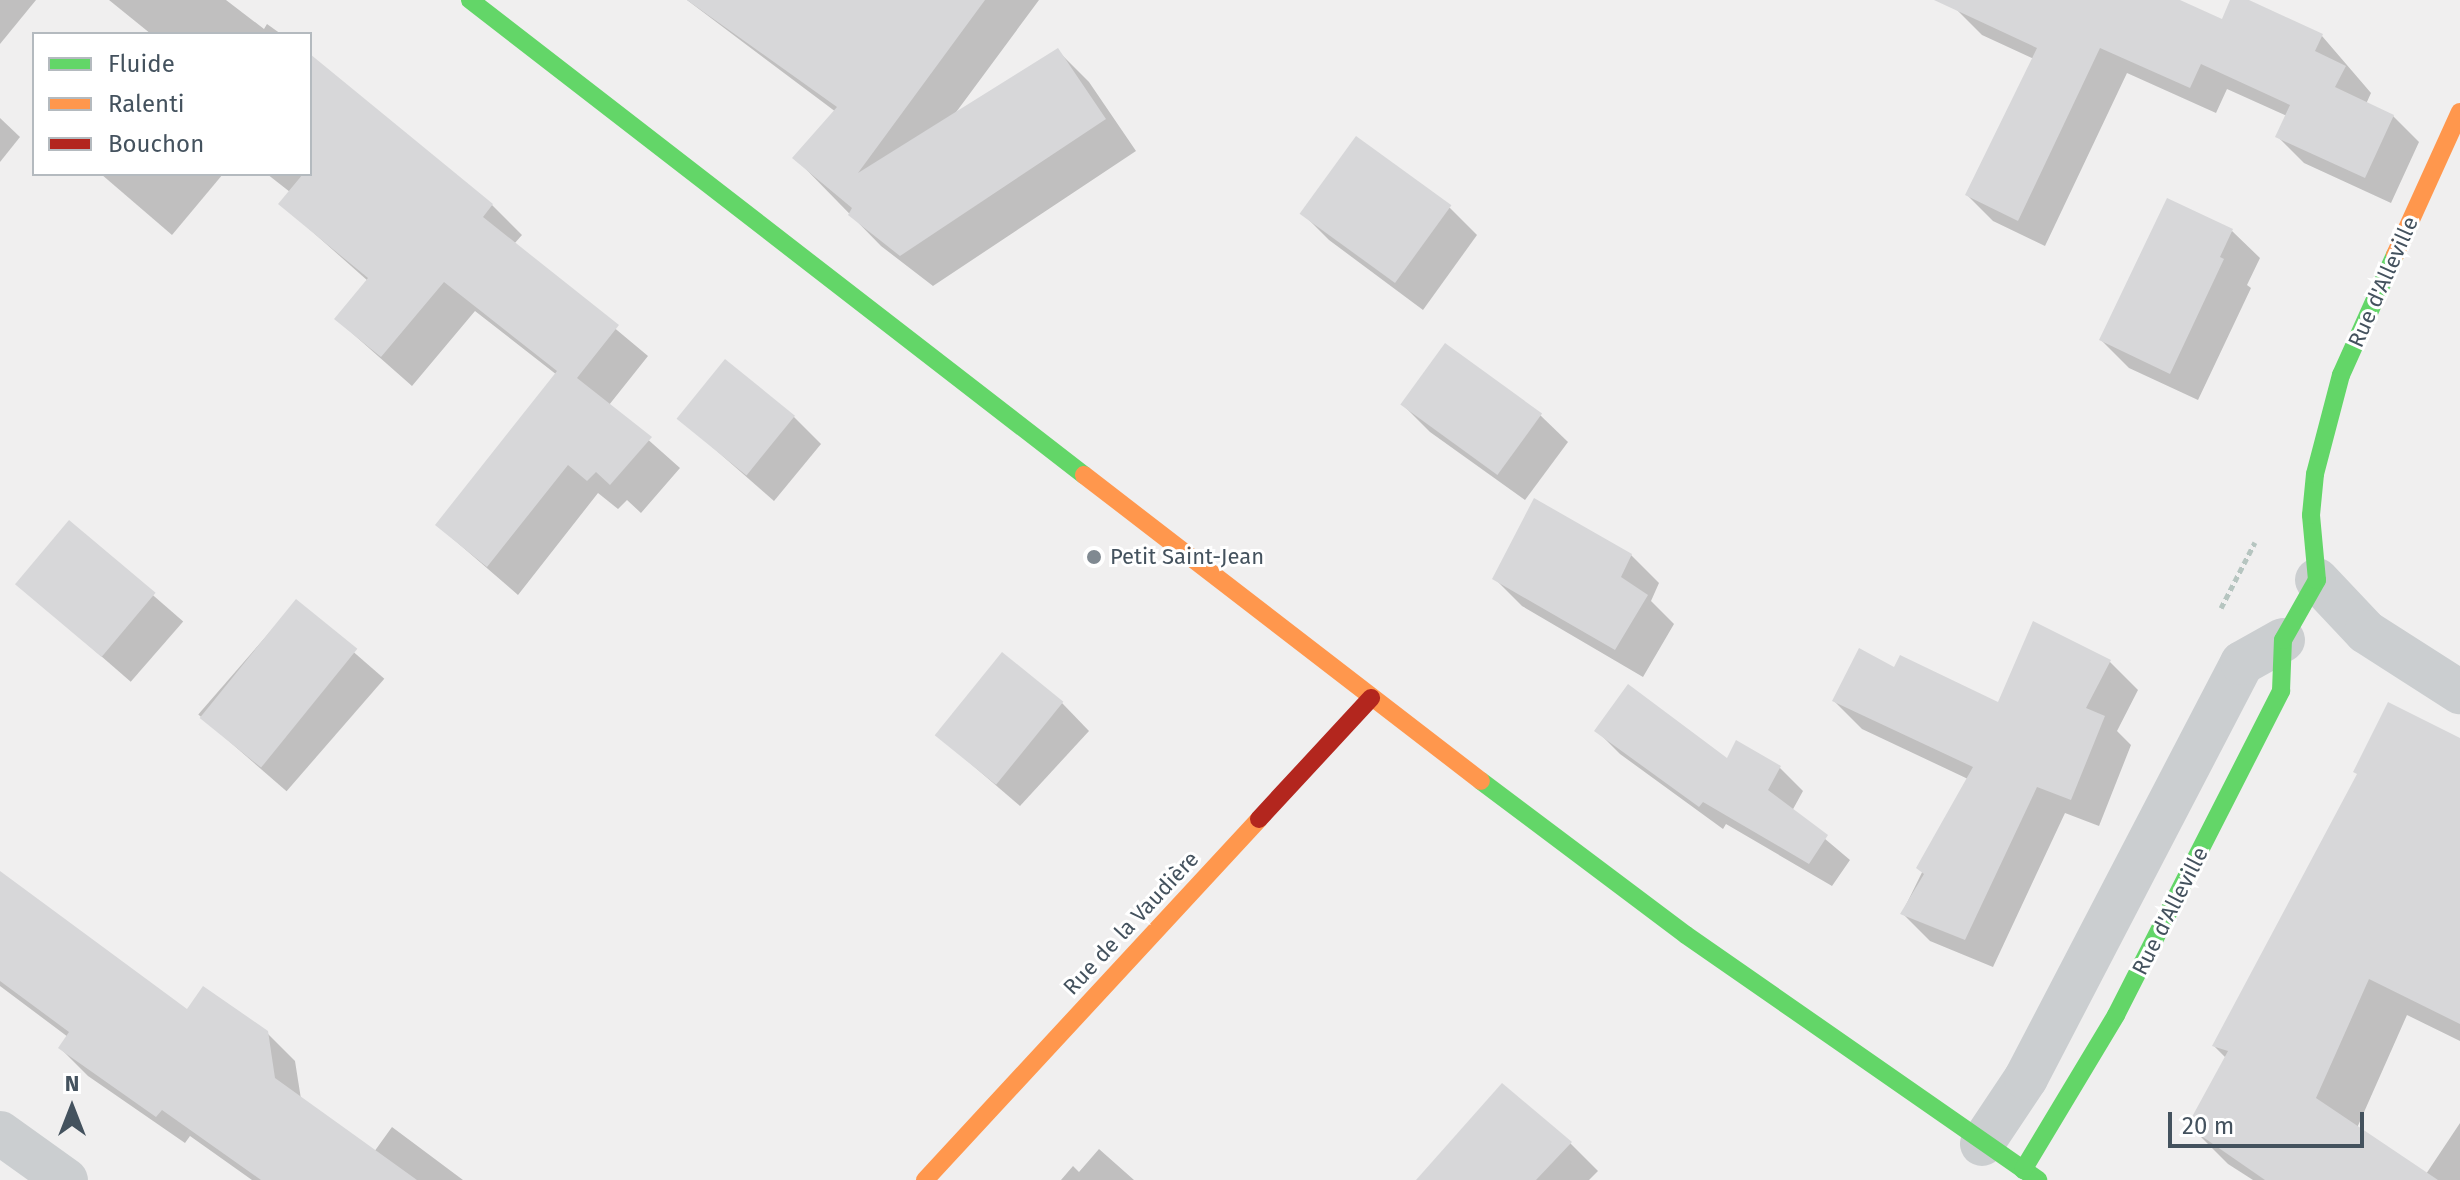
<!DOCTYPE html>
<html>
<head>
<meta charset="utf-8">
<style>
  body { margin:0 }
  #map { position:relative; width:2460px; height:1180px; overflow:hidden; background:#f0efef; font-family:"Fira Sans",sans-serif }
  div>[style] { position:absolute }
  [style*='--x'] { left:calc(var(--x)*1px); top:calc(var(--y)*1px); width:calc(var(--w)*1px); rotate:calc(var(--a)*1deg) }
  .shadow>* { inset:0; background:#0003; transform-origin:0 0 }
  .building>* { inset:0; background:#d7d7d9; transform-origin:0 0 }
  .path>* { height:5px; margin-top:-2.5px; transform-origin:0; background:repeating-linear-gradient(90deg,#b6c5c0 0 6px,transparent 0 10px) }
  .street>* { height:44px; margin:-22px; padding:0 22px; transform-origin:22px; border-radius:22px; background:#cbced0 }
  .fast>* { height:18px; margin:-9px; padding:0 9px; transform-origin:9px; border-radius:9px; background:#63d668 }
  .slow>* { height:18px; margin:-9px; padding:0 9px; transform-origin:9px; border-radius:9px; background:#ff974d }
  .jam>* { height:18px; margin:-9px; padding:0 9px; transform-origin:9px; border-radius:9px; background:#b3261e }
  .dots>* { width:22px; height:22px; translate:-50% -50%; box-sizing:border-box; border:4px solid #fff; border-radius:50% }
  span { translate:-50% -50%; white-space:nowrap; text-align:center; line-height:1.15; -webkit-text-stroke:6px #fff; paint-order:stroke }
  .street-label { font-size:22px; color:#44525e }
  .poi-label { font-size:22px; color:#44525e }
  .left { translate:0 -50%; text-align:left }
  .legend { position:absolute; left:32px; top:32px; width:280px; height:144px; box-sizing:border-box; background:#fff; border:2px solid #b4babf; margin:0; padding:10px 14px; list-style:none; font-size:24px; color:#44525e }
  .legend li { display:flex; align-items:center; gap:16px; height:40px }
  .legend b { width:40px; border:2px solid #b4babf }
  .north { position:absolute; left:32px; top:1068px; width:80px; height:80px; -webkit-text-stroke:6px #fff; paint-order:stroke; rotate:0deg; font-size:22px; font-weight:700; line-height:32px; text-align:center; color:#44525e }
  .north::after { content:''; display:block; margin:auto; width:28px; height:36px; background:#44525e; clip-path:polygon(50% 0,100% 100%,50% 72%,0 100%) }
  .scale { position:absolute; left:2168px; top:1112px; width:196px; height:36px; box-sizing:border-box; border:4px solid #44525e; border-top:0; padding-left:10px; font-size:24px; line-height:28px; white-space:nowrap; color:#44525e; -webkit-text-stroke:6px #fff; paint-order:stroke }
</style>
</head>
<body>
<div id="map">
  <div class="shadow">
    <div style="clip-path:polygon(0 0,36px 0,0 44px)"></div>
    <div style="clip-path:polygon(109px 0,226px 0,264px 29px,267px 24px,281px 34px,151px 34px)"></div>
    <div style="clip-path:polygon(687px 0,1039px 0,954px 115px,1058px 51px,1089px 82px,1136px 151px,933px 286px,881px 246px,795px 158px,836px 112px)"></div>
    <div style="clip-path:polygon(1959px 0,2175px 0,2223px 21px,2232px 0,2245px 0,2322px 36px,2371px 93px,2366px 104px,2393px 116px,2419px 142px,2391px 203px,2304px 163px,2278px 137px,2287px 116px,2227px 89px,2216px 113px,2127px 73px,2045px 246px,1993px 221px,1967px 195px,2034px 59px,1982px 35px,1956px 9px)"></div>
    <div style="clip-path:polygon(310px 57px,492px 205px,522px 235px,514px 244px,648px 356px,609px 405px,680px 468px,641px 513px,627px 500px,618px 509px,598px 493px,518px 595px,437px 525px,557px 375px,475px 311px,412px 386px,336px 319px,368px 281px,281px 204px,290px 192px,267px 174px,310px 174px)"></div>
    <div style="clip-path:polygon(0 118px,20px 137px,0 162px)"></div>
    <div style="clip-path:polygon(101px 174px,223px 174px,172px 235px)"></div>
    <div style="clip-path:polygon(1450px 208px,1477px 235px,1423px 310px,1329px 240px,1301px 212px)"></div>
    <div style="clip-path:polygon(2232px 231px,2260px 258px,2247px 285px,2251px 288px,2198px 400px,2129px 368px,2101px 340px)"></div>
    <div style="clip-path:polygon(1402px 404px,1540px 415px,1568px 442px,1525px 500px,1430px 432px)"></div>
    <div style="clip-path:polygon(678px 417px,794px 417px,821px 444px,774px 501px)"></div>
    <div style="left:70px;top:523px;width:150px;height:80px;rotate:41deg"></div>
    <div style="clip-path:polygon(1631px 555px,1659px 583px,1651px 601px,1674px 624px,1643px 677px,1522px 606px,1494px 578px)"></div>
    <div style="left:296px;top:602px;width:117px;height:149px;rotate:41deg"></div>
    <div style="clip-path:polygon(2034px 624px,2110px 662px,2138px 690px,2117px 731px,2131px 745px,2099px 826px,2065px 813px,1993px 967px,1930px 941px,1902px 913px,1968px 779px,1862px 729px,1834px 701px,1895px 669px,1999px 705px)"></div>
    <div style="clip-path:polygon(1062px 703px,1089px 731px,1020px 806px,936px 734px)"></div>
    <div style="clip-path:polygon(1597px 731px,1727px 761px,1737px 743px,1780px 768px,1803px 791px,1792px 811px,1850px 860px,1832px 886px,1726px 824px,1723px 829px,1620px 754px)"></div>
    <div style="clip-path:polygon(2460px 741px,2460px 1041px,2407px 1015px,2357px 1128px,2426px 1174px,2460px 1123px,2460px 1180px,2253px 1180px,2228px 1164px,2190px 1126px,2226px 1058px,2214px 1046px)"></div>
    <div style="clip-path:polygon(0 879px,188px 1011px,266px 1032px,295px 1061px,301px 1099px,374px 1152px,392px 1127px,463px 1180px,252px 1180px,190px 1136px,185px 1143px,88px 1076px,60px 1048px,68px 1037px,0 986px)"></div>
    <div style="clip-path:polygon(1570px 1143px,1598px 1171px,1589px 1180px,1419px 1180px)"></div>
    <div style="clip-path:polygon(1099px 1149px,1134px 1180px,1061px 1180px,1073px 1166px,1079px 1172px)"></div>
  </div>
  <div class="building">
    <div style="clip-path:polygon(687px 0,985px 0,858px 173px,1058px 48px,1106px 119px,900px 256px,848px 215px,852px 208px,792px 158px,837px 107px)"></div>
    <div style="clip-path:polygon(1934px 0,2180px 0,2222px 19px,2230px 0,2249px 0,2323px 34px,2315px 51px,2346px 66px,2335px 87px,2394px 115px,2365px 178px,2275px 137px,2290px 105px,2201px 64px,2190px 88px,2100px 48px,2018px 221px,1965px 195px,2037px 48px)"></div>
    <div style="clip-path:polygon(310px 54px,493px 204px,483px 217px,619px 325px,577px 378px,652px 437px,610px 485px,596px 472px,587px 481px,568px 465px,487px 567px,435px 525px,557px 371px,444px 282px,381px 357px,334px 319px,368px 278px,278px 204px,303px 174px,310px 174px)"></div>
    <div style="left:1356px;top:136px;width:118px;height:96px;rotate:36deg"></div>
    <div style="clip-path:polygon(2167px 198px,2233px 229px,2220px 257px,2224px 259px,2170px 374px,2099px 340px)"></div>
    <div style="left:1445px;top:343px;width:120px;height:76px;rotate:36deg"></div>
    <div style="left:725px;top:359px;width:90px;height:77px;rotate:39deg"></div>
    <div style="clip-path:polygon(1534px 498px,1632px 554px,1621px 577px,1648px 595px,1615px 650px,1492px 579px)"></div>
    <div style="left:69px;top:520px;width:113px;height:84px;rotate:40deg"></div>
    <div style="left:296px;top:599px;width:79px;height:153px;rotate:39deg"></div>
    <div style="clip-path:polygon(2033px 621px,2111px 660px,2086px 708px,2105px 716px,2071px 800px,2037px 787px,1965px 940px,1900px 914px,1924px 874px,1916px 868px,1973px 767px,1832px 701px,1859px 648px,1894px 667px,1900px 655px,1998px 702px)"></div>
    <div style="left:1002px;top:652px;width:79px;height:107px;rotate:39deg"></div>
    <div style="clip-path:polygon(1628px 684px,1727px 758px,1736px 740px,1781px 766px,1768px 790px,1828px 835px,1809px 864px,1703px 802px,1699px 807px,1594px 731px)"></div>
    <div style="clip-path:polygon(2388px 702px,2460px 738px,2460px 1024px,2369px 979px,2316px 1098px,2438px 1180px,2265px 1180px,2187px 1126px,2228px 1051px,2212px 1046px,2357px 774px,2353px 772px)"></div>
    <div style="clip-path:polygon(0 871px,187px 1009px,203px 986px,268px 1031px,275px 1078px,417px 1180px,261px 1180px,162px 1110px,156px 1117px,58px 1048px,69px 1032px,0 981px)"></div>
    <div style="clip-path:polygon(1502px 1083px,1572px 1142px,1536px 1180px,1416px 1180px)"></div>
  </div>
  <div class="path">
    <div style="--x:2221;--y:608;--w:74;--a:-62.7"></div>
  </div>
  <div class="street">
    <div style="--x:2317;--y:580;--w:71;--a:46.7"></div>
    <div style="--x:2366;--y:632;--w:112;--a:32.6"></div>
    <div style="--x:0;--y:1133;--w:81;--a:35.5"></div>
    <div style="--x:1982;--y:1144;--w:79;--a:-56.3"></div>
    <div style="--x:2026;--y:1078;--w:468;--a:-62.5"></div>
    <div style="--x:2242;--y:663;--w:47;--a:-29.3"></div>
  </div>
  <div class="fast">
    <div style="--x:470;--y:0;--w:776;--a:37.73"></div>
    <div style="--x:1481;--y:781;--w:256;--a:36.9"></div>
    <div style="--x:1686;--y:935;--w:429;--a:34.8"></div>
    <div style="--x:2023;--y:1170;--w:181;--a:-59"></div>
    <div style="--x:2116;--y:1015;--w:364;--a:-63"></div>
    <div style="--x:2281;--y:691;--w:51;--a:-87.8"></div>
    <div style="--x:2283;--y:640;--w:69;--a:-60.5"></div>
    <div style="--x:2317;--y:580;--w:65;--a:-95.3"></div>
    <div style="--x:2311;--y:515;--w:41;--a:-84.4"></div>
    <div style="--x:2315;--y:474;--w:102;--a:-75.3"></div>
    <div style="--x:2341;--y:375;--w:132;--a:-65.8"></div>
  </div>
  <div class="slow">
    <div style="--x:2395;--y:255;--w:157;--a:-65.6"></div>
    <div style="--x:1084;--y:475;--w:501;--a:37.62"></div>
    <div style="--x:925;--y:1180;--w:492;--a:-47.2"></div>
  </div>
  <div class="jam">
    <div style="--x:1259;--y:819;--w:165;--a:-47.2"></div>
  </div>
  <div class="dots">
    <div style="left:1094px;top:557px;background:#808991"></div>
  </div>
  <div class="street-label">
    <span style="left:2383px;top:282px;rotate:-66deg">Rue d'Alleville</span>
    <span style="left:2170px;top:911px;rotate:-63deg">Rue d'Alleville</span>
    <span style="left:1131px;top:923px;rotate:-47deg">Rue de la Vaudière</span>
  </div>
  <div class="poi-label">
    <span class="left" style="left:1110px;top:557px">Petit Saint-Jean</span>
  </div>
  <ul class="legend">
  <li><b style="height:10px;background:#63d668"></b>Fluide</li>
  <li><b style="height:10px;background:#ff974d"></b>Ralenti</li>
  <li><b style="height:10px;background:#b3261e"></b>Bouchon</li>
  </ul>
  <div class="north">N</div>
  <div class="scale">20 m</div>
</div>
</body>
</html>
